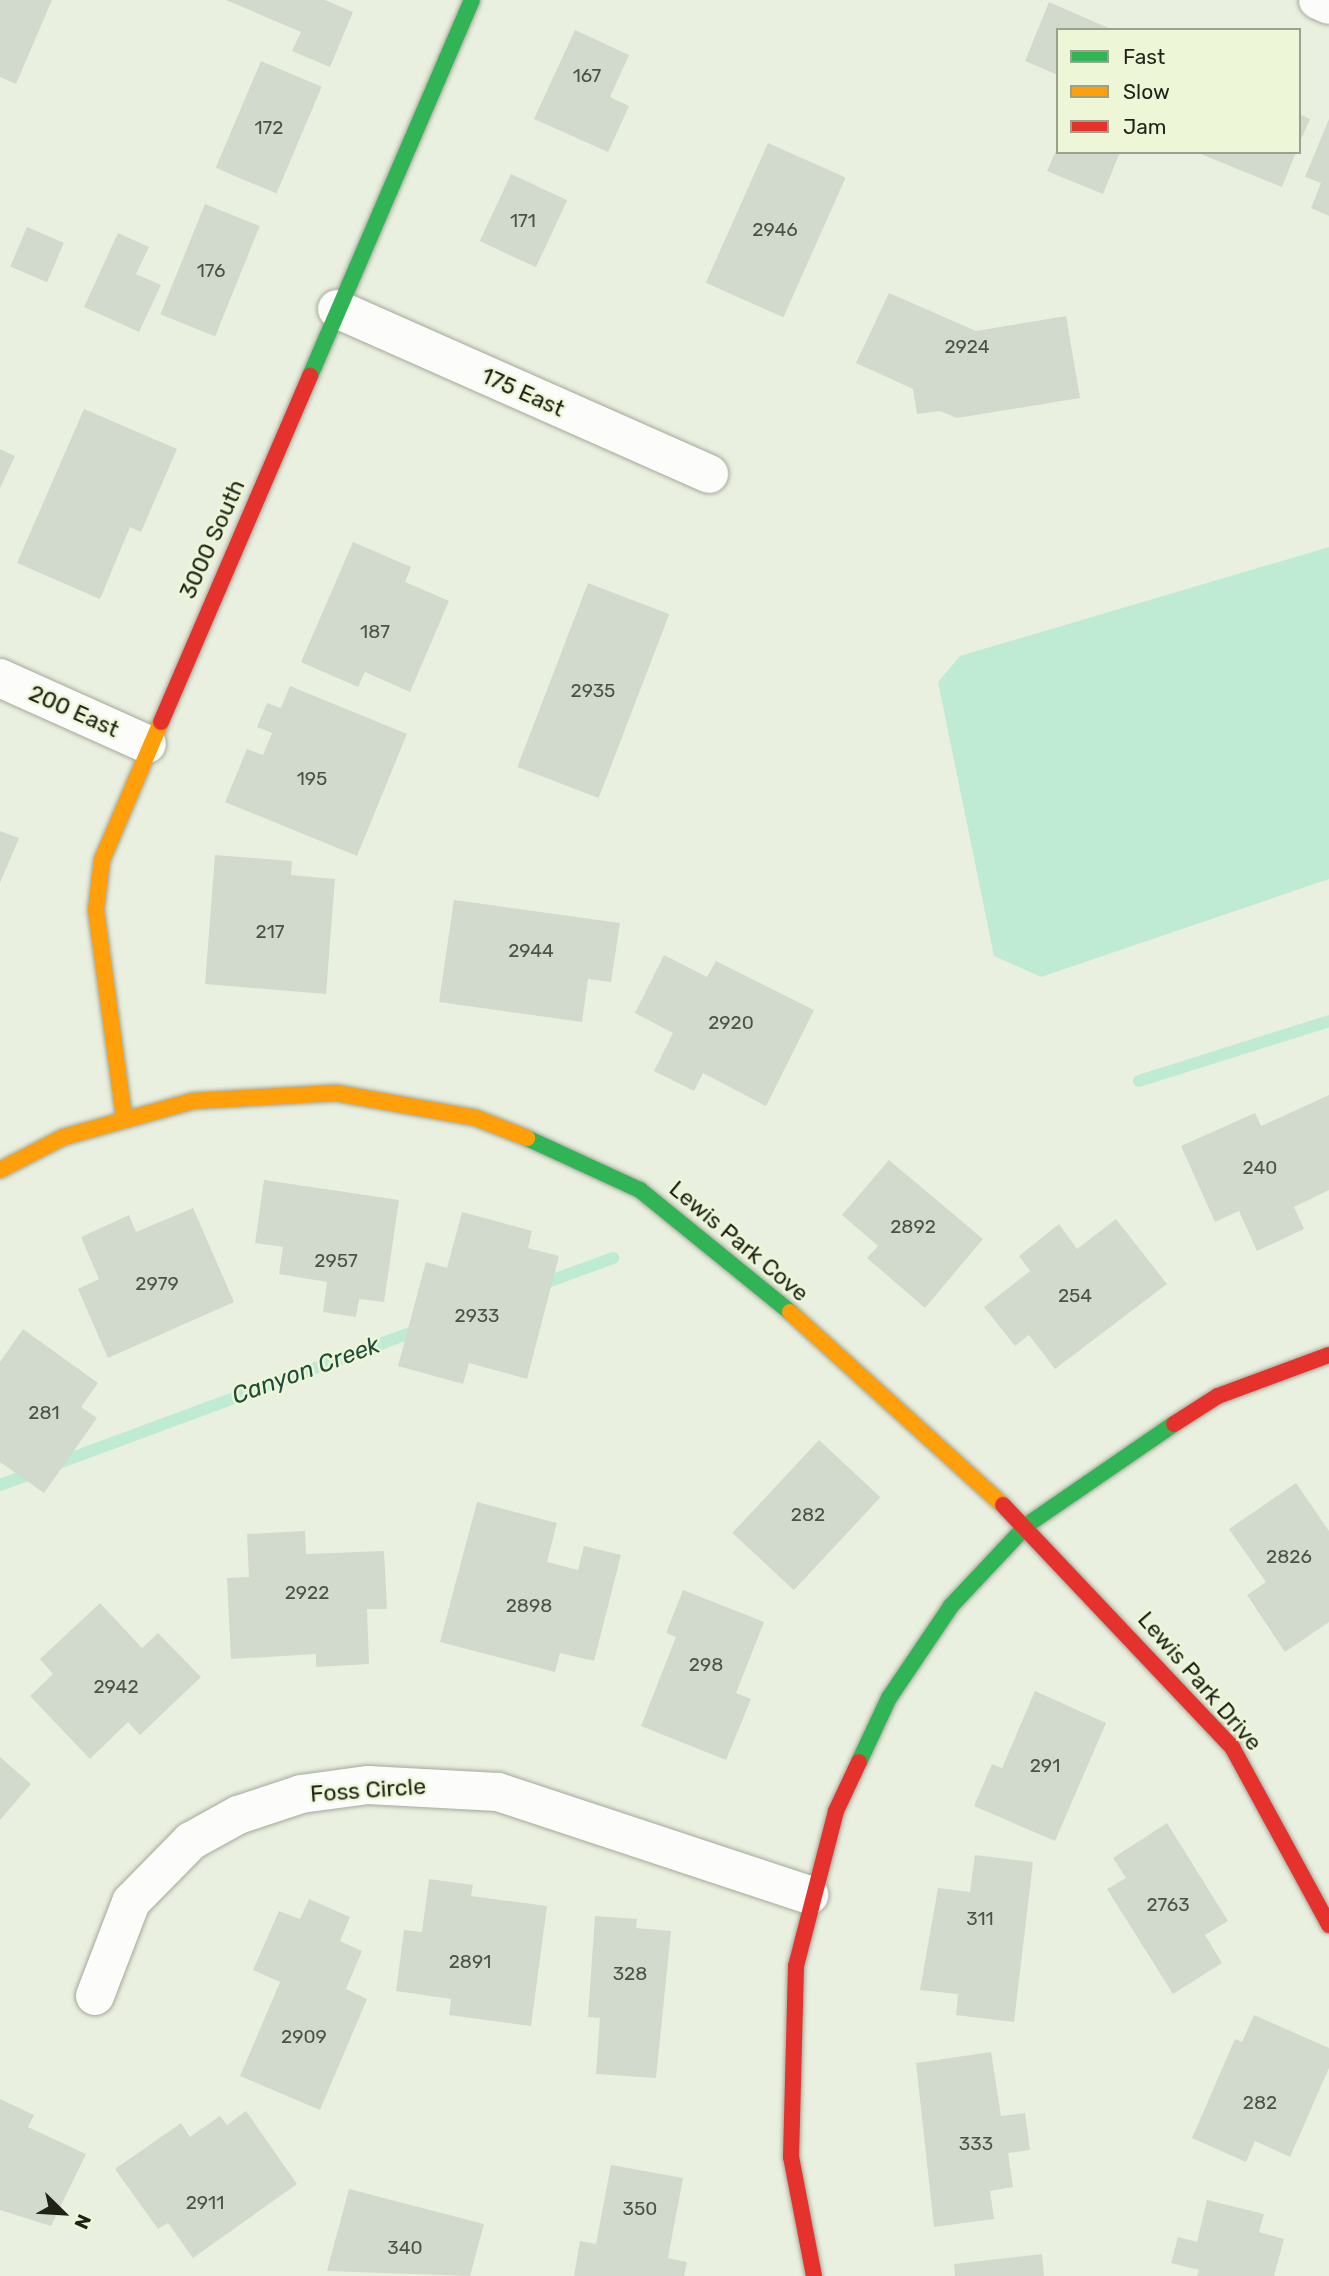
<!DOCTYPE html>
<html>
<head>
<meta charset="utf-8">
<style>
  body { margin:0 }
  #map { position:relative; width:1329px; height:2276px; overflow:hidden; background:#eaf0df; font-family:Rubik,sans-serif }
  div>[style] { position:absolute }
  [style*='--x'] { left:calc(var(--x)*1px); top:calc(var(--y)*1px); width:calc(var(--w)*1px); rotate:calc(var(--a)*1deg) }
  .water>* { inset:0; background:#bfebd4 }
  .stream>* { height:12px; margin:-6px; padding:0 6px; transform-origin:6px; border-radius:6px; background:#bfebd4 }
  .building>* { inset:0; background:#d2dacd; transform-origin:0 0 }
  .roads { filter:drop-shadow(0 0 2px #a4a89b) drop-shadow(0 0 2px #a4a89b) }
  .street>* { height:38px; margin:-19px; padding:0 19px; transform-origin:19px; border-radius:19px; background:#fcfdfa }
  .fast>* { height:16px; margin:-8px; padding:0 8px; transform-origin:8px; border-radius:8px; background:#30b455 }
  .slow>* { height:16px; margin:-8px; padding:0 8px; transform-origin:8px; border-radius:8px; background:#ff9f0a }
  .jam>* { height:16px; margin:-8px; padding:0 8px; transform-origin:8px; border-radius:8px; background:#e5322d }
  span { translate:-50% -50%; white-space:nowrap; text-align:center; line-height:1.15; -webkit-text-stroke:5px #edf7d8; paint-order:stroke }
  .number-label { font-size:19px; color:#4d5246 }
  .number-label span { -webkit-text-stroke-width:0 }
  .street-label { font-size:23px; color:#1f2317 }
  .water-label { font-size:24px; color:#1c4c3a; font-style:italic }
  .legend { position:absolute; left:1056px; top:28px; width:245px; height:126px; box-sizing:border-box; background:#edf7d8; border:2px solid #9ba28b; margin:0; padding:9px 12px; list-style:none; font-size:21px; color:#1f2317 }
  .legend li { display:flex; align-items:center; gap:14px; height:35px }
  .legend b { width:35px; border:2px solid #9ba28b }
  .north { position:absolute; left:28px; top:2178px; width:70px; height:70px; -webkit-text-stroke:5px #edf7d8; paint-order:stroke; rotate:114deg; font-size:19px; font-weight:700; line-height:28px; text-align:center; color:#1f2317 }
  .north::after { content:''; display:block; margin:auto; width:24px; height:32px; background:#1f2317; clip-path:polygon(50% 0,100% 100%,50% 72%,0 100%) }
</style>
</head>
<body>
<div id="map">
  <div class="water">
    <div style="clip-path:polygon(1329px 547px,1329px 879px,1041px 977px,994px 956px,938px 682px,960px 656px)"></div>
  </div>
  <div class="stream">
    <div style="--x:1139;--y:1081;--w:199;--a:-17.5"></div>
    <div style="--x:539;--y:1285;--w:79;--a:-20"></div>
    <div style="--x:53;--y:1465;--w:391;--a:-20.3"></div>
    <div style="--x:0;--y:1485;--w:38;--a:-20"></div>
  </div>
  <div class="building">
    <div style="clip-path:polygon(0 0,52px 0,16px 84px,0 77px)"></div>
    <div style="clip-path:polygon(226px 0,325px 0,353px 12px,330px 67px,292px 51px,301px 32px)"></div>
    <div style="clip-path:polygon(1049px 2px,1113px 30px,1058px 30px,1058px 75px,1025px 61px)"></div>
    <div style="clip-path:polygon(575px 30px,629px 55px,610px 97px,629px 106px,608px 152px,534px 119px)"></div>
    <div style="left:261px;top:61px;width:66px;height:116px;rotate:23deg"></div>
    <div style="clip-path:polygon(1299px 114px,1310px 119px,1299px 144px)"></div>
    <div style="clip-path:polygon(1329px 119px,1329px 216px,1311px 208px,1321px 183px,1305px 177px)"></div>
    <div style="left:768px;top:143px;width:85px;height:153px;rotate:24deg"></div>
    <div style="clip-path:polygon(1058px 146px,1058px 152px,1120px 152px,1103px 194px,1047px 171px)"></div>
    <div style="clip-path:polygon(1196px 152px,1296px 152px,1282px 187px)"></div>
    <div style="left:511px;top:174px;width:62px;height:74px;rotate:25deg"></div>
    <div style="left:205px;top:204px;width:59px;height:119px;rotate:22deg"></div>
    <div style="left:27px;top:227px;width:40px;height:43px;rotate:23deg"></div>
    <div style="clip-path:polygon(118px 233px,149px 247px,136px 274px,161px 285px,139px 332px,84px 307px)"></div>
    <div style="clip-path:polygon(889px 293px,976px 331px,1066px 316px,1080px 398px,957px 418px,940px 411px,917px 414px,913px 389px,856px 363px)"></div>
    <div style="clip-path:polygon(84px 409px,177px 449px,141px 532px,130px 527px,100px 599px,17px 563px)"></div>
    <div style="clip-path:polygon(0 449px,15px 456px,0 488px)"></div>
    <div style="clip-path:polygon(353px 542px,411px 567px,405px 582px,449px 601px,410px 692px,365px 672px,358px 687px,301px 662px)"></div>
    <div style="left:588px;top:583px;width:87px;height:197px;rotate:21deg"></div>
    <div style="clip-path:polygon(290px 686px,407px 734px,357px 856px,225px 802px,247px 749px,263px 755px,272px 733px,257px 727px,267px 703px,281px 708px)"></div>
    <div style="clip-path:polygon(0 831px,19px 838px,0 883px)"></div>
    <div style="clip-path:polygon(215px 855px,292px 861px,291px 875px,335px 879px,326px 994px,205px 984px)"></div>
    <div style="clip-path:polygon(454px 900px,620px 923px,611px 982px,588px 979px,582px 1022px,439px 1002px)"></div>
    <div style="clip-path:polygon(664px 955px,707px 977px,716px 961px,814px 1010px,766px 1106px,703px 1073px,694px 1091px,654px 1071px,673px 1033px,635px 1013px)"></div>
    <div style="clip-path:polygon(1329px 1095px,1329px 1190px,1294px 1207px,1304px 1229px,1257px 1251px,1239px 1211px,1215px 1222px,1181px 1146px,1255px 1113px,1261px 1126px)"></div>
    <div style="clip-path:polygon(889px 1160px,983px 1239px,925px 1308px,867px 1258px,878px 1246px,842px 1215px)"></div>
    <div style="clip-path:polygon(264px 1180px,399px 1200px,384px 1302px,359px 1299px,356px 1317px,323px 1312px,327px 1282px,279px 1274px,283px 1247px,255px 1243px)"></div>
    <div style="clip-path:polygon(193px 1208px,234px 1302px,108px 1358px,78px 1289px,99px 1279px,81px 1237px,129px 1215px,136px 1232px)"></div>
    <div style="clip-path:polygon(462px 1212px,532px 1231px,528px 1248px,559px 1256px,527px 1379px,469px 1363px,463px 1384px,398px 1366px,426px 1262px,447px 1268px)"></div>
    <div style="clip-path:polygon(1116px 1219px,1167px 1284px,1055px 1369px,1029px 1335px,1015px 1346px,984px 1307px,1030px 1271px,1019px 1256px,1059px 1224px,1077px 1249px)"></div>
    <div style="clip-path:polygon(23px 1329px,98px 1383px,81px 1407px,97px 1418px,44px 1493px,0 1462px,0 1362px)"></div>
    <div style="left:819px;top:1440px;width:84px;height:127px;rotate:43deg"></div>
    <div style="clip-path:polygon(1296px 1483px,1329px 1531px,1329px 1622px,1285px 1652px,1247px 1595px,1266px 1582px,1229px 1529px)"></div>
    <div style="clip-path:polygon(477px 1502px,557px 1523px,547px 1562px,578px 1570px,584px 1546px,621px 1555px,594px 1661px,560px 1653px,555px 1672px,440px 1642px)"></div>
    <div style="clip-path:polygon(305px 1531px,306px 1554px,384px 1551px,387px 1609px,367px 1609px,369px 1664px,316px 1667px,316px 1654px,231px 1659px,227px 1578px,249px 1577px,247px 1534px)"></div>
    <div style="clip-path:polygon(683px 1590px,764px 1622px,736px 1693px,751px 1699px,726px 1760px,641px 1726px,676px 1637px,666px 1633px)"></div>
    <div style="clip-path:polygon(100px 1603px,142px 1648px,158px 1633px,201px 1677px,140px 1735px,128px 1722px,90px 1759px,30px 1696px,53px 1674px,40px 1659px)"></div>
    <div style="clip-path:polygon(1035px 1691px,1106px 1723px,1055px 1841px,974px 1806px,992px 1764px,1002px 1768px)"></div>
    <div style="clip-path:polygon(0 1757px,31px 1784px,0 1820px)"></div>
    <div style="clip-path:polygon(1167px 1823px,1228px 1921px,1205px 1935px,1222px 1963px,1173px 1994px,1107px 1889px,1126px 1878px,1113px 1858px)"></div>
    <div style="clip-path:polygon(975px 1855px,1033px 1862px,1014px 2022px,956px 2015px,958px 1994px,920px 1990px,938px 1888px,970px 1892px)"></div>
    <div style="clip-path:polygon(429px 1879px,473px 1885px,471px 1896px,547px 1906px,531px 2026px,449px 2015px,451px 1999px,396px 1991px,404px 1930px,422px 1932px)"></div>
    <div style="clip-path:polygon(309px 1899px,350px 1917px,340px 1941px,362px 1951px,346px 1989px,367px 1999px,320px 2110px,240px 2076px,280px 1982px,253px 1970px,279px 1911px,300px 1919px)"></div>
    <div style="clip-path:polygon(595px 1916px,637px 1919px,636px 1928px,671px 1931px,656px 2078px,596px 2074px,600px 2018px,588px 2017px)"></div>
    <div style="clip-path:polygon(1254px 2015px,1329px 2048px,1329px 2068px,1290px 2157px,1255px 2141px,1246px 2162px,1192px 2138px,1235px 2039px,1242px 2042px)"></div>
    <div style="clip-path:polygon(991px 2052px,1001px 2116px,1025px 2113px,1030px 2150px,1008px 2153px,1013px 2187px,990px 2191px,994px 2219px,934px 2227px,916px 2063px)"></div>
    <div style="clip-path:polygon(0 2099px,34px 2115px,28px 2127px,86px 2154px,51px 2226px,0 2210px)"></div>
    <div style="clip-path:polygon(246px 2111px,297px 2184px,193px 2258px,168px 2223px,158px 2229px,115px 2169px,181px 2123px,190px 2137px,220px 2116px,227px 2125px)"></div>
    <div style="clip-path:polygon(611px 2165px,683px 2178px,668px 2258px,687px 2262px,684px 2276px,574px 2276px,580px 2241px,596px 2244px)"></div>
    <div style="clip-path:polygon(349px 2189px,484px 2224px,470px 2276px,327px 2271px)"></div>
    <div style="clip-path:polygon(1207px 2200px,1264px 2214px,1259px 2232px,1284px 2239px,1274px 2276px,1197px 2276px,1199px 2270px,1171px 2263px,1178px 2237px,1197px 2242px)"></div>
    <div style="clip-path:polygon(1042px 2254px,1044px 2276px,955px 2276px,954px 2264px)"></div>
  </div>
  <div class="roads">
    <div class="street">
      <div style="--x:1318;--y:0;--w:12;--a:24"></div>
      <div style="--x:337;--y:309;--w:407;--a:23.9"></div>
      <div style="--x:0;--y:678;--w:161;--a:24.2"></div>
      <div style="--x:95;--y:1996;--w:101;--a:-69"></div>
      <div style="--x:131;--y:1902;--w:86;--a:-45.5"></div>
      <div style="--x:191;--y:1841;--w:54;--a:-29"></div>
      <div style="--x:238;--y:1815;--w:66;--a:-18.4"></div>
      <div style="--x:301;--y:1794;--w:68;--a:-7.7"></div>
      <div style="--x:368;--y:1785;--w:130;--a:3.1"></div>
      <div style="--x:498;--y:1792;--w:328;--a:18.3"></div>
    </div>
    <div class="fast">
      <div style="--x:310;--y:376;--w:409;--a:-66.7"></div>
      <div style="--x:527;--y:1138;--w:124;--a:24.7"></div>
      <div style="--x:640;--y:1190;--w:193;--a:39.1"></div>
      <div style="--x:859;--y:1762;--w:71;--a:-64.9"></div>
      <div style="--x:889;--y:1698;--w:111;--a:-56"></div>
      <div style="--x:951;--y:1606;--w:111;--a:-46.8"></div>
      <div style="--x:1027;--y:1525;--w:178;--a:-34.5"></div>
    </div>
    <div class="slow">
      <div style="--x:124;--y:1117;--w:209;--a:-97.7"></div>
      <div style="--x:96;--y:910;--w:50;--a:-83.2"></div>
      <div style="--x:102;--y:860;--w:150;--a:-66.9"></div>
      <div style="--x:0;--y:1170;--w:72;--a:-27.3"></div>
      <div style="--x:64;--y:1137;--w:134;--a:-15.6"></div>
      <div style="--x:193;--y:1101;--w:143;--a:-3.2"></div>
      <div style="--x:336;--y:1093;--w:142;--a:10.1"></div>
      <div style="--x:476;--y:1118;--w:55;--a:21.4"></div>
      <div style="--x:790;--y:1312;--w:287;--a:42.2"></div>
    </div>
    <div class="jam">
      <div style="--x:161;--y:722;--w:377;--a:-66.7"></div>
      <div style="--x:1174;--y:1424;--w:52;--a:-32.5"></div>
      <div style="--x:1218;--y:1396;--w:118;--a:-20.3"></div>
      <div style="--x:1003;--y:1505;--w:333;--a:46.6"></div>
      <div style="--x:1232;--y:1747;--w:203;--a:61.4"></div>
      <div style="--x:814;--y:2276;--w:121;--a:-100.9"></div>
      <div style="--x:791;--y:2157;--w:191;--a:-88.5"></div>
      <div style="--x:796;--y:1966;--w:160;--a:-75.5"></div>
      <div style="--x:836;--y:1811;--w:54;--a:-64.9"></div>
    </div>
  </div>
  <div class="number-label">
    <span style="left:587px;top:76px">167</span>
    <span style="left:269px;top:128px">172</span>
    <span style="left:523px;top:221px">171</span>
    <span style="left:775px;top:230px">2946</span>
    <span style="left:211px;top:271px">176</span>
    <span style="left:967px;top:347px">2924</span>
    <span style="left:375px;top:632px">187</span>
    <span style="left:593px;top:691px">2935</span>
    <span style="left:312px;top:779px">195</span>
    <span style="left:270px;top:932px">217</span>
    <span style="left:531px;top:951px">2944</span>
    <span style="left:731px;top:1023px">2920</span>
    <span style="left:1260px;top:1168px">240</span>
    <span style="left:913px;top:1227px">2892</span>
    <span style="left:336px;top:1261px">2957</span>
    <span style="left:157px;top:1284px">2979</span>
    <span style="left:1075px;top:1296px">254</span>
    <span style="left:477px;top:1316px">2933</span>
    <span style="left:44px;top:1413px">281</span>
    <span style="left:808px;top:1515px">282</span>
    <span style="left:1289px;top:1557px">2826</span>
    <span style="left:307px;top:1593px">2922</span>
    <span style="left:529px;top:1606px">2898</span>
    <span style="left:706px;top:1665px">298</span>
    <span style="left:116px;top:1687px">2942</span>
    <span style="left:1045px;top:1766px">291</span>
    <span style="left:1168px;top:1905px">2763</span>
    <span style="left:980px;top:1919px">311</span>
    <span style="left:470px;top:1962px">2891</span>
    <span style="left:630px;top:1974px">328</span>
    <span style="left:304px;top:2037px">2909</span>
    <span style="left:1260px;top:2103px">282</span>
    <span style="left:976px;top:2144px">333</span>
    <span style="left:205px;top:2203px">2911</span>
    <span style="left:640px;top:2209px">350</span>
    <span style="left:405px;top:2248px">340</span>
  </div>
  <div class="street-label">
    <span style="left:523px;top:392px;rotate:24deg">175 East</span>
    <span style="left:212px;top:539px;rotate:-66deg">3000 South</span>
    <span style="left:74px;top:711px;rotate:24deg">200 East</span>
    <span style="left:739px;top:1241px;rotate:40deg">Lewis Park Cove</span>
    <span style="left:1200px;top:1681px;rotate:49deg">Lewis Park Drive</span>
    <span style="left:368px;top:1790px;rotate:-4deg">Foss Circle</span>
  </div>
  <div class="water-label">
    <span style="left:306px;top:1371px;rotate:-20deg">Canyon Creek</span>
  </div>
  <ul class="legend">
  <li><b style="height:9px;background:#30b455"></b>Fast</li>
  <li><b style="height:9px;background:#ff9f0a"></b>Slow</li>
  <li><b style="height:9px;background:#e5322d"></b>Jam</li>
  </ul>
  <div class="north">N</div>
</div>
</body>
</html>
